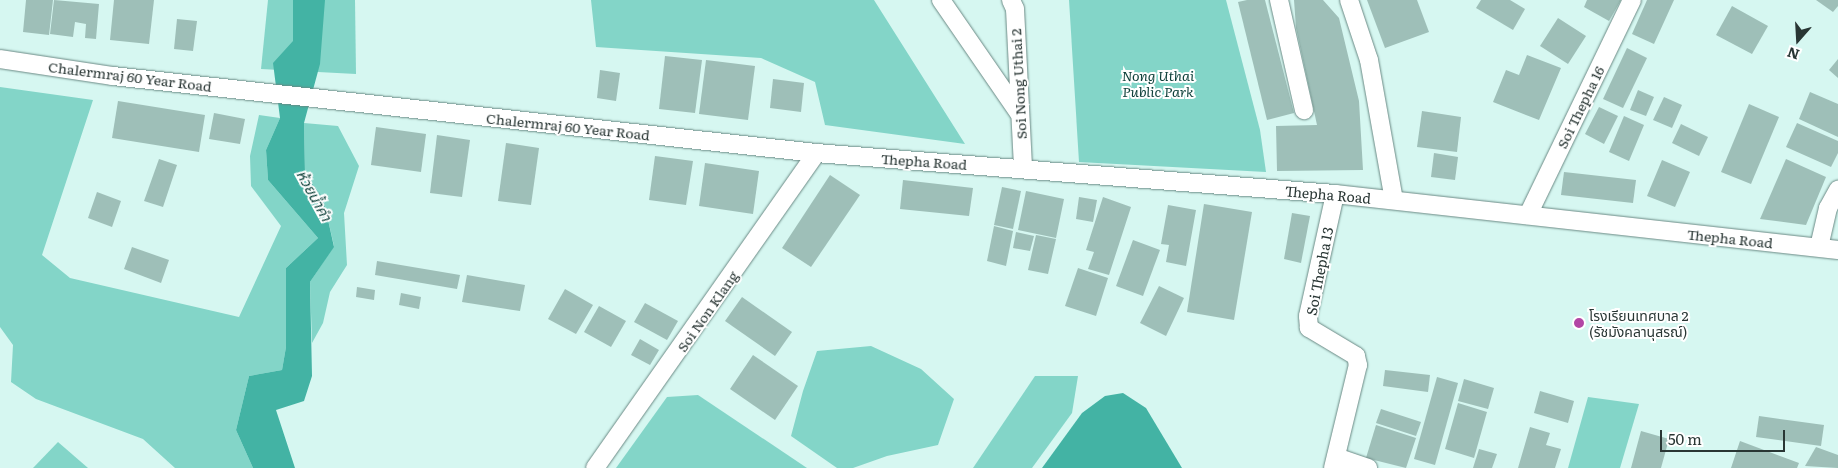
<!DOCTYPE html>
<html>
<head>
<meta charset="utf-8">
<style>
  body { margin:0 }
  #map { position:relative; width:1838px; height:468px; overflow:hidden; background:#d6f7f1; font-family:Literata,"Noto Sans Thai",serif }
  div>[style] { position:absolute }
  .green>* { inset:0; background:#83d5c8 }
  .water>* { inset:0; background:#43b3a4 }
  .building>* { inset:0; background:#9ebfb8 }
  .roads { filter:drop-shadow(0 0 1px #6a8984) drop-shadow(0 0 1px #6a8984) }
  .minor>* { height:18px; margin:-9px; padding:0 9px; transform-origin:9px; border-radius:9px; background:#fff }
  .dots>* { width:14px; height:14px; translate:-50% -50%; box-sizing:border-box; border:2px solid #fff; border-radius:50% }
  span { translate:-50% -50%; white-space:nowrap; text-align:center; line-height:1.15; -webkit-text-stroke:4px #fff; paint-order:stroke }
  .park-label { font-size:14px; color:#0b3e38; font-style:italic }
  .street-label { font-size:14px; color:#293634 }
  .poi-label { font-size:14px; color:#293634 }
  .left { translate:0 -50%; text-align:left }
  .water-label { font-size:15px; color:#0c3f38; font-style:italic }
  .north { position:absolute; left:1773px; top:15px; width:50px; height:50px; -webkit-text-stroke:4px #fff; paint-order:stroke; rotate:199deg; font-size:14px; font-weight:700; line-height:20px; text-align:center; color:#293634 }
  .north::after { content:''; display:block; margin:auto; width:18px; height:22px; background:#293634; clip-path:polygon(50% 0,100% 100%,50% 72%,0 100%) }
  .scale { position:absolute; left:1660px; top:430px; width:125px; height:22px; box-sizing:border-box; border:2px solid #293634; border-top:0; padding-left:6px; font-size:15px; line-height:18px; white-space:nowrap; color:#293634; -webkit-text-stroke:4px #fff; paint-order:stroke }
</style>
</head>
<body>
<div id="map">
  <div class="green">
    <i style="clip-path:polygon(268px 0,355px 0,356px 74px,261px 69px)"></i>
    <i style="clip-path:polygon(591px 0,874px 0,965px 144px,825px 125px,815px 82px,761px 58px,596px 47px)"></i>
    <i style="clip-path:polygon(1069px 0,1226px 0,1260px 130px,1266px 172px,1079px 162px)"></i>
    <i style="clip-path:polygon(0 87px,93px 100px,42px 255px,70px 278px,239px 317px,281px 226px,251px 186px,250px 156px,259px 115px,280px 118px,266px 150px,268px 180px,318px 238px,286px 268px,286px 347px,282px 370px,249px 376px,236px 430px,253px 468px,175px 468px,143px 439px,36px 399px,11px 382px,13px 345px,0 327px)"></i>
    <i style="clip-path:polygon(304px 123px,338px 126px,359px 166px,344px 213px,347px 265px,330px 292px,323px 323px,312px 343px,310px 282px,334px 246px,323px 197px,305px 174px)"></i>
    <i style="clip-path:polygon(871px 346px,921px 369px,954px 399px,938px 445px,887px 456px,853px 468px,837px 468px,791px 436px,803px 391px,817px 351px)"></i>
    <i style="clip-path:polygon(1035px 376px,1078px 376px,1072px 413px,1032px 468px,973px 468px)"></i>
    <i style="clip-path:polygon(698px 395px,807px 468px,616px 468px,667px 397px)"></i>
    <i style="clip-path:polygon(1588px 397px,1639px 404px,1620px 468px,1568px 468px)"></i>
    <i style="clip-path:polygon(58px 442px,88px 468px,33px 468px)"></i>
  </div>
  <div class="water">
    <i style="clip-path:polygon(293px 0,325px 0,320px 64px,304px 123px,305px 174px,323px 197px,334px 247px,310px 282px,312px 376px,304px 401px,276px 410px,295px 468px,253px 468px,236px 430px,249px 376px,282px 370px,286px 347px,286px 268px,318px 238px,268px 180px,266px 150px,280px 118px,273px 63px,293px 41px)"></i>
    <i style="clip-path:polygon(1123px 393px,1146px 408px,1182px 468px,1042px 468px,1082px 413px,1105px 396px)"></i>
  </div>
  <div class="building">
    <i style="clip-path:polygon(26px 0,53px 0,49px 35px,23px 32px)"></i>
    <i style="clip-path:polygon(54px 0,99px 4px,96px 39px,85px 38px,86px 24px,75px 22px,73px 37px,50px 34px)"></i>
    <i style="clip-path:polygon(114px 0,154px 0,149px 44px,110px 40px)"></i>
    <i style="clip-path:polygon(1247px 0,1265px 0,1294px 113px,1267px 120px,1238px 2px)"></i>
    <i style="clip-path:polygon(1294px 0,1323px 0,1339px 18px,1359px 101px,1363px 170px,1277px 171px,1276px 126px,1317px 125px,1296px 28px)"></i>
    <i style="clip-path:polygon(1367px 0,1417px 0,1429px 32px,1385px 48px)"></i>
    <i style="clip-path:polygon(1481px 0,1510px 0,1525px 9px,1513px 30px,1476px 8px)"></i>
    <i style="clip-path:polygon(1587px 0,1621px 0,1609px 21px,1584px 7px)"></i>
    <i style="clip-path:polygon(1647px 0,1674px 0,1654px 44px,1632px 34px)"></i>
    <i style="clip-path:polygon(1816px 0,1838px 0,1838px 6px,1833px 12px)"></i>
    <i style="clip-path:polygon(1732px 6px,1768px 26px,1752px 54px,1716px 35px)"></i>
    <i style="clip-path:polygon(1558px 18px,1586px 36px,1568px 64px,1540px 46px)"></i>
    <i style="clip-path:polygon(177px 19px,197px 21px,193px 51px,174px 49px)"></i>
    <i style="clip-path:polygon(1627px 48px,1647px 58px,1623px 108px,1603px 99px)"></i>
    <i style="clip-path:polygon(1527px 55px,1561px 68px,1539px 120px,1493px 102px,1506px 70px,1519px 75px)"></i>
    <i style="clip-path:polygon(665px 56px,702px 60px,695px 113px,659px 109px)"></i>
    <i style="clip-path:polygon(1838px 59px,1838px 78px,1829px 70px)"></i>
    <i style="clip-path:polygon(706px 60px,755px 66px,748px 120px,699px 114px)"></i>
    <i style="clip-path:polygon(600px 70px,620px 73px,616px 101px,597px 98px)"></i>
    <i style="clip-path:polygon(773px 79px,804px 83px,801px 112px,770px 108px)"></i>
    <i style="clip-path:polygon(1638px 90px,1654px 97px,1646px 116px,1630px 110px)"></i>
    <i style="clip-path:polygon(1810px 92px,1838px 104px,1838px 137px,1799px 119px)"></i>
    <i style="clip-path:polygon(1664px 97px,1682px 105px,1672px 128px,1653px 120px)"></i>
    <i style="clip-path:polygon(118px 101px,205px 115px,199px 152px,112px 138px)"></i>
    <i style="clip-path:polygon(1749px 104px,1779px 117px,1751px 184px,1721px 172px)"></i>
    <i style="clip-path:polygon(1599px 107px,1618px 116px,1604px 144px,1585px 134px)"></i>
    <i style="clip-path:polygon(1422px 111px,1461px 117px,1457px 152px,1417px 147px)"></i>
    <i style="clip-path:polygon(214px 113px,245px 119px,240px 144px,209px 139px)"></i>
    <i style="clip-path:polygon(1624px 116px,1644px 125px,1629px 161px,1609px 152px)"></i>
    <i style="clip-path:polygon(1797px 123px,1838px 141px,1838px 153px,1831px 167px,1786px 147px)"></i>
    <i style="clip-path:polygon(1681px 124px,1708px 137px,1699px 156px,1672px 143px)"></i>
    <i style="clip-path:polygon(376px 127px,426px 134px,421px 172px,371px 165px)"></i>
    <i style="clip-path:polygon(437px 135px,470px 140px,462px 197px,430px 193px)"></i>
    <i style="clip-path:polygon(506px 143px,539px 148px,531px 205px,498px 201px)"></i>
    <i style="clip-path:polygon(1434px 153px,1458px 157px,1455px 180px,1431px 177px)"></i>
    <i style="clip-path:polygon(655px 156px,693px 161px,686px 205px,649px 200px)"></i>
    <i style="clip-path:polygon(159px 159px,177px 165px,163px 207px,144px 201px)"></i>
    <i style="clip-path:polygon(1786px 159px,1826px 177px,1806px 225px,1760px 219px)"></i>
    <i style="clip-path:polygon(1662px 160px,1690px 172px,1675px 207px,1647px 196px)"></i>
    <i style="clip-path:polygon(705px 163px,759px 171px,753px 214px,699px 206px)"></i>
    <i style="clip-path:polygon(1564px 172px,1636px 180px,1633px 203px,1561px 195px)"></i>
    <i style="clip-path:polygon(830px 175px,860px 195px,811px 267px,782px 248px)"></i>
    <i style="clip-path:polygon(903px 180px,973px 188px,969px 216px,900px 209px)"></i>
    <i style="clip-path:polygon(1002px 187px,1021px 191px,1013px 229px,994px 225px)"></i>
    <i style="clip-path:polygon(1026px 191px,1064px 199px,1056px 238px,1018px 230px)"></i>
    <i style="clip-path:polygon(97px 192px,121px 201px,112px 227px,88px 218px)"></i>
    <i style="clip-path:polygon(1079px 197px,1097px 200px,1093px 222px,1076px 219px)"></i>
    <i style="clip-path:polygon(1103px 197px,1131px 207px,1109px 275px,1088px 269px,1094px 252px,1086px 250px)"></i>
    <i style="clip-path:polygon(1204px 204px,1252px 212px,1234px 320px,1187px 312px)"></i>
    <i style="clip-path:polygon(1168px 205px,1196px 210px,1186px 266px,1166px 262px,1169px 245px,1161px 244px)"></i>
    <i style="clip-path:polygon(1292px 213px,1310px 216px,1301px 263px,1284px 259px)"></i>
    <i style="clip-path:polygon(994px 226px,1013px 231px,1006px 266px,987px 261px)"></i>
    <i style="clip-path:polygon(1016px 232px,1034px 236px,1030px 251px,1013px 248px)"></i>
    <i style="clip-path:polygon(1036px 235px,1056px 239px,1048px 274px,1028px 270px)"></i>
    <i style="clip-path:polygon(1133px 240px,1160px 250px,1143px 296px,1116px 286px)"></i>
    <i style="clip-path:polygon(132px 247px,169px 260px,161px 283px,124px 269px)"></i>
    <i style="clip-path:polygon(377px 261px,460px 275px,457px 289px,375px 275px)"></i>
    <i style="clip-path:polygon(1078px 268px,1108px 278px,1096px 316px,1065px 306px)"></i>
    <i style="clip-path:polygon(467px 275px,525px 285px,520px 311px,462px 302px)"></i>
    <i style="clip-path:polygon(1159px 286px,1184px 298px,1166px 336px,1140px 323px)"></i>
    <i style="clip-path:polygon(357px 287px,375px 290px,374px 300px,356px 297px)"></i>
    <i style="clip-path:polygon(565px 289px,593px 305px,576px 334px,548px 319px)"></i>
    <i style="clip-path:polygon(401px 293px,421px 297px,419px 309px,399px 305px)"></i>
    <i style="clip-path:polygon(742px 297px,792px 332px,775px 356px,725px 321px)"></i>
    <i style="clip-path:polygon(645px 303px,678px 321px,667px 340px,634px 322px)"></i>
    <i style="clip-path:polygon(599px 306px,626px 321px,611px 347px,584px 332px)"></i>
    <i style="clip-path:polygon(640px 339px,659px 350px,650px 365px,631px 355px)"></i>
    <i style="clip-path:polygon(753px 355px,798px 386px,775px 420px,730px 389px)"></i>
    <i style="clip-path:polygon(1385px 370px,1430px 375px,1428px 392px,1383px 386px)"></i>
    <i style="clip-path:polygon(1437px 377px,1458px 383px,1435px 465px,1414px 459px)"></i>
    <i style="clip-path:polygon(1464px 379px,1494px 388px,1488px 409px,1458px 401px)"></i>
    <i style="clip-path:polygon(1540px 391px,1574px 401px,1568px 423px,1534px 413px)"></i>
    <i style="clip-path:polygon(1458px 403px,1487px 412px,1474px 458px,1445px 449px)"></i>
    <i style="clip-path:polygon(1381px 409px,1421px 422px,1416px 436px,1376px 423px)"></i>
    <i style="clip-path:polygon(1759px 416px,1824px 425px,1821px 446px,1756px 437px)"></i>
    <i style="clip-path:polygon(1376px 425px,1416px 438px,1406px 468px,1366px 458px)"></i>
    <i style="clip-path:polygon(1530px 427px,1550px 433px,1546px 445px,1561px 449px,1555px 468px,1518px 468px)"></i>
    <i style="clip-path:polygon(1641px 431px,1669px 439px,1661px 468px,1631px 468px)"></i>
    <i style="clip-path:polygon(1740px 441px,1799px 463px,1797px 468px,1731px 468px)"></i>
    <i style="clip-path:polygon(1816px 447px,1838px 455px,1838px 468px,1805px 466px)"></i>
    <i style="clip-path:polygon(1479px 449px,1497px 454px,1492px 468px,1473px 468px)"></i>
  </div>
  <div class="roads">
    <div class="minor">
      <i style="left:941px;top:0;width:137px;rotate:55.4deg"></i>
      <i style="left:1011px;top:0;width:10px;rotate:66deg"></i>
      <i style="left:1015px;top:9px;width:160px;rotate:87.1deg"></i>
      <i style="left:1279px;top:0;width:113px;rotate:77.2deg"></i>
      <i style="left:1349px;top:0;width:63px;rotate:71.6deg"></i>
      <i style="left:1369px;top:60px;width:142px;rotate:79.9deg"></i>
      <i style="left:0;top:59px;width:114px;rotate:8.6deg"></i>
      <i style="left:113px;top:76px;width:707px;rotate:6.25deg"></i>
      <i style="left:816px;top:153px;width:521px;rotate:4.52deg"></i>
      <i style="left:1335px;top:194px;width:506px;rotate:6.35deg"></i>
      <i style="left:1528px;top:215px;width:239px;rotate:-64.2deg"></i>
      <i style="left:1819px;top:247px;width:40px;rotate:-77deg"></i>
      <i style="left:1828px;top:208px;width:21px;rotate:-61deg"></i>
      <i style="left:1336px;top:457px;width:34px;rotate:19deg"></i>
      <i style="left:595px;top:468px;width:385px;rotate:-54.9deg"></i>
      <i style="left:1333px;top:468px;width:106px;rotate:-76.4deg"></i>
      <i style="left:1358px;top:365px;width:9px;rotate:-103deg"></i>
      <i style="left:1356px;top:356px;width:55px;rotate:-149.2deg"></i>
      <i style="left:1309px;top:328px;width:12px;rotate:-95deg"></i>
      <i style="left:1308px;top:316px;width:125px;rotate:-77.5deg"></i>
    </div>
  </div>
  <div class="dots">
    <i style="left:1579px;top:323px;background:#b246a5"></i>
  </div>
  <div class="park-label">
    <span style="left:1158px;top:83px">Nong Uthai<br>Public Park</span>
  </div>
  <div class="street-label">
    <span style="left:130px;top:76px;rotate:7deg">Chalermraj 60 Year Road</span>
    <span style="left:1018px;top:84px;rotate:-93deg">Soi Nong Uthai 2</span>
    <span style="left:1580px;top:107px;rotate:-64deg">Soi Thepha 16</span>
    <span style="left:568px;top:126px;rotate:6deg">Chalermraj 60 Year Road</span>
    <span style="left:924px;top:161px;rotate:4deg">Thepha Road</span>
    <span style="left:1328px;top:194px;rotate:5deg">Thepha Road</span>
    <span style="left:1730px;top:238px;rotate:6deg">Thepha Road</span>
    <span style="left:1319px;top:271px;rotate:-79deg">Soi Thepha 13</span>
    <span style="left:707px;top:311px;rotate:-55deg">Soi Non Klang</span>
  </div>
  <div class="poi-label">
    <span class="left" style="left:1589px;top:323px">โรงเรียนเทศบาล 2<br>(รัชมังคลานุสรณ์)</span>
  </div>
  <div class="water-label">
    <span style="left:315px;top:195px;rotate:61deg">ห้วยน้ำคำ</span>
  </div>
  <div class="north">N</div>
  <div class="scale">50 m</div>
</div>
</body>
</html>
